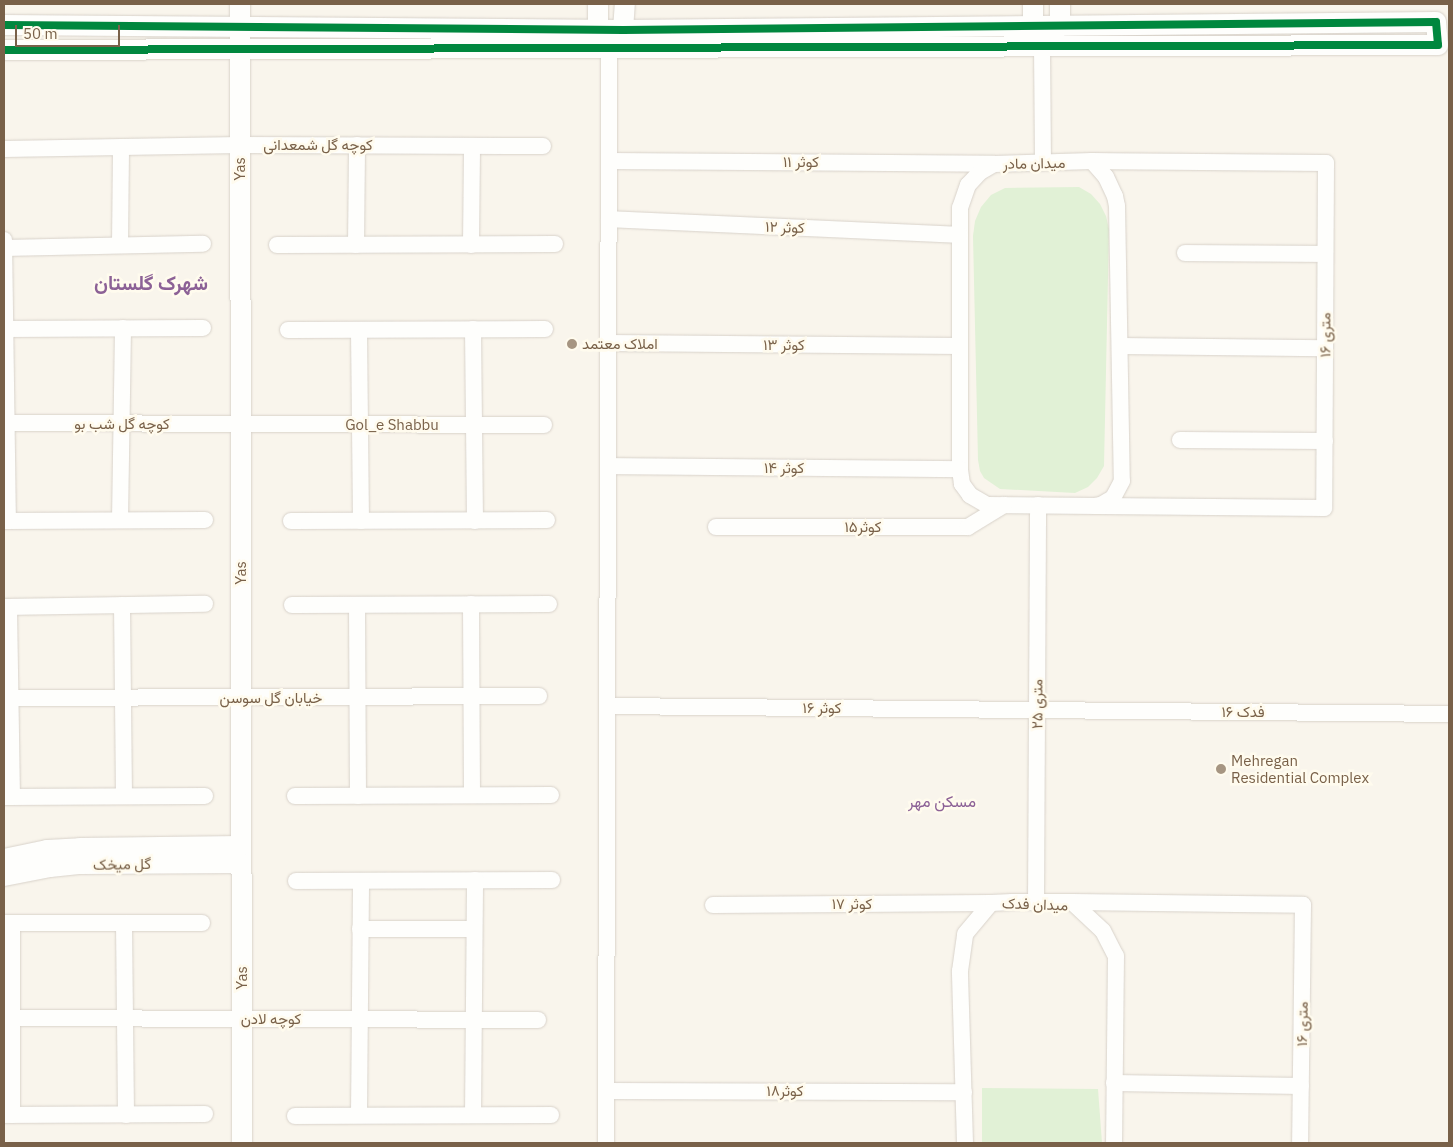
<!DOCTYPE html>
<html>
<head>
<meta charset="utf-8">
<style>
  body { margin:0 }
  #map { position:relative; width:1453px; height:1147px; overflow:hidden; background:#f9f5ec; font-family:"IBM Plex Sans",Vazirmatn,sans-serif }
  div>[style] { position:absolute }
  .green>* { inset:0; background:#e1f1d6 }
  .roads { filter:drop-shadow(0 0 1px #d8d2ca) drop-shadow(0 0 1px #d8d2ca) }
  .minor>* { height:16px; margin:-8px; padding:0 8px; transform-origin:8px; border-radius:8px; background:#fefefc }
  .tertiary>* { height:20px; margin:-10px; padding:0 10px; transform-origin:10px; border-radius:10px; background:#fefefc }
  .cycleway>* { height:8px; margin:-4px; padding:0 4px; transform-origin:4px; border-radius:4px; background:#00873e }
  .dots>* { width:14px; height:14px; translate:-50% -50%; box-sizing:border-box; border:2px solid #fffbee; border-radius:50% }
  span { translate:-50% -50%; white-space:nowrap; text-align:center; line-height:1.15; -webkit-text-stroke:5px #fffbee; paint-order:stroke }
  .street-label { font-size:15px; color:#796149 }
  .poi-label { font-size:15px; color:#796149 }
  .left { translate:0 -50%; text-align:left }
  .neighbourhood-label { font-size:16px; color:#8c6196 }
  .district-label { font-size:20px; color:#8c6196; font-weight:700 }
  .frame { position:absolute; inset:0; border:5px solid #796149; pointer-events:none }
  .scale { position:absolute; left:15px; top:25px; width:105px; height:22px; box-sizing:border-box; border:2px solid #796149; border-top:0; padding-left:6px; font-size:15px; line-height:18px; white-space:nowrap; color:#796149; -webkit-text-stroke:4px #fffbee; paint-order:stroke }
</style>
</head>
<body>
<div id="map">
  <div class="green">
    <i style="clip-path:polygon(1079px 187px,1091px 194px,1100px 204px,1106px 216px,1109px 229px,1104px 466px,1097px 478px,1088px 487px,1075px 493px,1000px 489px,984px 478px,980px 471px,978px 460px,973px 236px,975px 221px,981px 207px,991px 195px,1005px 188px)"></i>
    <i style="clip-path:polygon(982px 1088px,1098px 1089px,1102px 1143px,982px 1143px)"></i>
  </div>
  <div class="roads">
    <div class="minor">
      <i style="left:1042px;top:47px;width:115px;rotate:89.5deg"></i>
      <i style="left:4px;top:149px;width:236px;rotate:-1deg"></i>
      <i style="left:240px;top:145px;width:303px;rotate:0.2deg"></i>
      <i style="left:609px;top:161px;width:385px;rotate:0.4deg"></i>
      <i style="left:1092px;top:161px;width:234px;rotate:0.5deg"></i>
      <i style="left:1326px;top:163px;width:345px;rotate:90.3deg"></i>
      <i style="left:1324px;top:508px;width:337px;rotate:-179.5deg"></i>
      <i style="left:987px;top:505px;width:20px;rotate:-150deg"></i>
      <i style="left:970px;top:495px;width:14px;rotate:-126deg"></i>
      <i style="left:962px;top:484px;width:15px;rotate:-98deg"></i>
      <i style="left:960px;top:469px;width:261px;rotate:-90deg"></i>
      <i style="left:960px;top:208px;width:24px;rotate:-71deg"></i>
      <i style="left:968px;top:185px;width:18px;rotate:-47deg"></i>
      <i style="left:980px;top:172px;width:16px;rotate:-30deg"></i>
      <i style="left:994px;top:164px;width:98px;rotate:-1.8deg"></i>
      <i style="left:1092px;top:161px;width:21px;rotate:49deg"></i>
      <i style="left:1106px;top:177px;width:21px;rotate:65deg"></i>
      <i style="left:1115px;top:196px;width:10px;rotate:79deg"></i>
      <i style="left:1117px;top:206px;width:275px;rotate:89deg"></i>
      <i style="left:1122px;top:481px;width:19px;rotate:118deg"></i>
      <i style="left:1113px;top:498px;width:14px;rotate:150deg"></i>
      <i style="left:1101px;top:505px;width:6px;rotate:171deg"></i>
      <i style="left:609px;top:219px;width:351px;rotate:2.6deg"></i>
      <i style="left:4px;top:240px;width:281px;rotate:89.2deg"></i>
      <i style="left:120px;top:245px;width:98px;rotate:-89.4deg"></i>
      <i style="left:277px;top:245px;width:278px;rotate:-0.2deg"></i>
      <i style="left:356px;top:245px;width:100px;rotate:-89.4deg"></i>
      <i style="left:471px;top:245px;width:99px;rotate:-89.4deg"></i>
      <i style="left:4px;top:248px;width:199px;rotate:-1.2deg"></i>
      <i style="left:1185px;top:253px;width:140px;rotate:0.4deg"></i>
      <i style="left:4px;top:329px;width:199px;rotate:-0.3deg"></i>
      <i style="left:473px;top:329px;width:192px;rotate:89.4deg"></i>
      <i style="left:288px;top:330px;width:257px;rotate:-0.2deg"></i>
      <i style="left:359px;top:330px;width:191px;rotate:89.4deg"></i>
      <i style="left:609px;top:343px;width:351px;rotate:0.5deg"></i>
      <i style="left:1120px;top:346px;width:205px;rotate:0.6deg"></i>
      <i style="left:4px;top:423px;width:540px;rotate:0.21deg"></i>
      <i style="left:1180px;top:440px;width:145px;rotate:0.4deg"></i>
      <i style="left:608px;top:466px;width:352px;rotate:0.5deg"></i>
      <i style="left:120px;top:520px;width:192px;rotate:-89.1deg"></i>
      <i style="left:4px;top:521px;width:201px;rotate:-0.3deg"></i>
      <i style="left:291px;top:521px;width:256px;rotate:-0.2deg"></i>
      <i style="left:716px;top:527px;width:252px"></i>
      <i style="left:968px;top:527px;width:42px;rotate:-31.4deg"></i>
      <i style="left:471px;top:604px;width:191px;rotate:89.7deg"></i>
      <i style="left:122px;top:605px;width:191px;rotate:89.4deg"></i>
      <i style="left:292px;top:605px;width:257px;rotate:-0.2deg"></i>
      <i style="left:357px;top:605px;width:191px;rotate:89.7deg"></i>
      <i style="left:4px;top:607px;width:201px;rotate:-0.9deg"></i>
      <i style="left:9px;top:607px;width:190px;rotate:89.1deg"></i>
      <i style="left:4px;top:698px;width:535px;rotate:-0.21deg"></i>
      <i style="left:607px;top:706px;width:842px;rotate:0.54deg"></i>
      <i style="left:295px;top:796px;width:256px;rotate:-0.2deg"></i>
      <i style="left:4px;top:797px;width:201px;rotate:-0.3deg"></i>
      <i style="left:296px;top:881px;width:256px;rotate:-0.2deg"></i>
      <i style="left:1072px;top:902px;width:231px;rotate:0.7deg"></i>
      <i style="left:1303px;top:905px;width:238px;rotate:90.7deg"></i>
      <i style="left:1036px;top:903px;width:398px;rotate:-89.7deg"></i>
      <i style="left:713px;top:905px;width:278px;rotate:-0.4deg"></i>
      <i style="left:4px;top:923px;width:198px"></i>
      <i style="left:12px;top:923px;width:192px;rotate:90deg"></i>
      <i style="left:124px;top:923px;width:192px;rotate:89.4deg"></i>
      <i style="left:360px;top:929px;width:114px"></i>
      <i style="left:4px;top:1018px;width:534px;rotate:0.21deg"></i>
      <i style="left:1114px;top:1083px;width:187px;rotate:0.9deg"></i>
      <i style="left:606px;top:1091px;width:358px;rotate:0.2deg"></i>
      <i style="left:4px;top:1115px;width:201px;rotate:-0.3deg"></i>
      <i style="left:359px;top:1115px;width:234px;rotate:-89.5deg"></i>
      <i style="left:473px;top:1115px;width:235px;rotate:-89.5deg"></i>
      <i style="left:295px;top:1116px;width:256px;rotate:-0.2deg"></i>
      <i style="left:606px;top:1143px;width:1095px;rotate:-89.84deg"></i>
      <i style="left:965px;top:1143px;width:172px;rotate:-91.7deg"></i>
      <i style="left:960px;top:971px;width:37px;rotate:-82deg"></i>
      <i style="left:965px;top:934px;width:40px;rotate:-50deg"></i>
      <i style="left:991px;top:903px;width:21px;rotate:-3deg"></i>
      <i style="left:1012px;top:902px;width:60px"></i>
      <i style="left:1072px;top:902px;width:42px;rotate:43.1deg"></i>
      <i style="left:1103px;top:931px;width:28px;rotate:63deg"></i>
      <i style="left:1116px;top:956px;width:187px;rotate:90.6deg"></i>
    </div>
    <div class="tertiary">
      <i style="left:240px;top:4px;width:1139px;rotate:89.9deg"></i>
      <i style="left:598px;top:4px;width:24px;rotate:90deg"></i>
      <i style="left:598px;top:28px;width:13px;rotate:58deg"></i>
      <i style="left:1033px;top:4px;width:21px;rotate:90deg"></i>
      <i style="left:1033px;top:25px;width:24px;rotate:68deg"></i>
      <i style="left:1042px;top:47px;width:28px;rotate:-51deg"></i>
      <i style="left:1060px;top:25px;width:21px;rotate:-90deg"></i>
      <i style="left:4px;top:25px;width:619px;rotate:0.46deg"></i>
      <i style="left:623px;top:30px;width:813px;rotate:-0.56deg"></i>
      <i style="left:1436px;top:22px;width:23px;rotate:85deg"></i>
      <i style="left:1438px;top:45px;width:1434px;rotate:179.8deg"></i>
      <i style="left:615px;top:40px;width:13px;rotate:-51deg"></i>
      <i style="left:623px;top:30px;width:26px;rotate:-86deg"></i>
      <i style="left:4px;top:859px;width:44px;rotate:-11.8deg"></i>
      <i style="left:47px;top:850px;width:33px;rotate:-3deg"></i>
      <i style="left:80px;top:848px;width:161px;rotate:-0.7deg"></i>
      <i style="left:4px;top:876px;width:47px;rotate:-11.1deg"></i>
      <i style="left:50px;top:867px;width:31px;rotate:-6deg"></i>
      <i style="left:81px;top:864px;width:160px;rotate:-0.4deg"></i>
    </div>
  </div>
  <div class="cycleway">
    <i style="left:4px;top:25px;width:619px;rotate:0.46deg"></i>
    <i style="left:623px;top:30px;width:813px;rotate:-0.56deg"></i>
    <i style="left:1436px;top:22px;width:23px;rotate:85deg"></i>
    <i style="left:1438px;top:45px;width:1434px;rotate:179.8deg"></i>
  </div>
  <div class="dots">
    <i style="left:572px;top:344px;background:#a69582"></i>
    <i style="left:1221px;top:769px;background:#a69582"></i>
  </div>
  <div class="street-label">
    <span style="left:318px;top:145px">کوچه گل شمعدانی</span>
    <span style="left:801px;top:162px">کوثر ۱۱</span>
    <span style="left:1034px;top:163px;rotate:-1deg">میدان مادر</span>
    <span style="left:240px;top:169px;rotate:-90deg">Yas</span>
    <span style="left:785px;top:227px;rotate:2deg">کوثر ۱۲</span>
    <span style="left:1325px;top:335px;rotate:-90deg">۱۶ متری</span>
    <span style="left:784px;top:345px">کوثر ۱۳</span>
    <span style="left:122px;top:424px">کوچه گل شب بو</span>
    <span style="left:392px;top:425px">Gol_e Shabbu</span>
    <span style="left:784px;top:468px">کوثر ۱۴</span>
    <span style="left:863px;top:527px">کوثر۱۵</span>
    <span style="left:241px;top:573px;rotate:-90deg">Yas</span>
    <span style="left:271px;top:698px">خیابان گل سوسن</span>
    <span style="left:1037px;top:704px;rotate:-90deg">۲۵ متری</span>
    <span style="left:822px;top:708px">کوثر ۱۶</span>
    <span style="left:1243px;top:712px">فدک ۱۶</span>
    <span style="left:122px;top:864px;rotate:-1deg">گل میخک</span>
    <span style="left:852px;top:904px">کوثر ۱۷</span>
    <span style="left:1035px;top:904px;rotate:2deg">میدان فدک</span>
    <span style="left:242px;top:978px;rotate:-90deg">Yas</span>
    <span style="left:271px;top:1019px">کوچه لادن</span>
    <span style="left:1302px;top:1024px;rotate:-89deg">۱۶ متری</span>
    <span style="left:785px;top:1091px">کوثر۱۸</span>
  </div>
  <div class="poi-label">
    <span class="left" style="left:582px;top:344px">املاک معتمد</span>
    <span class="left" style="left:1231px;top:769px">Mehregan<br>Residential Complex</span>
  </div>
  <div class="neighbourhood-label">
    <span style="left:942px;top:801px">مسکن مهر</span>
  </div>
  <div class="district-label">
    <span style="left:151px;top:282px">شهرک گلستان</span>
  </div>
  <div class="frame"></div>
  <div class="scale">50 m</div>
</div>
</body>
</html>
